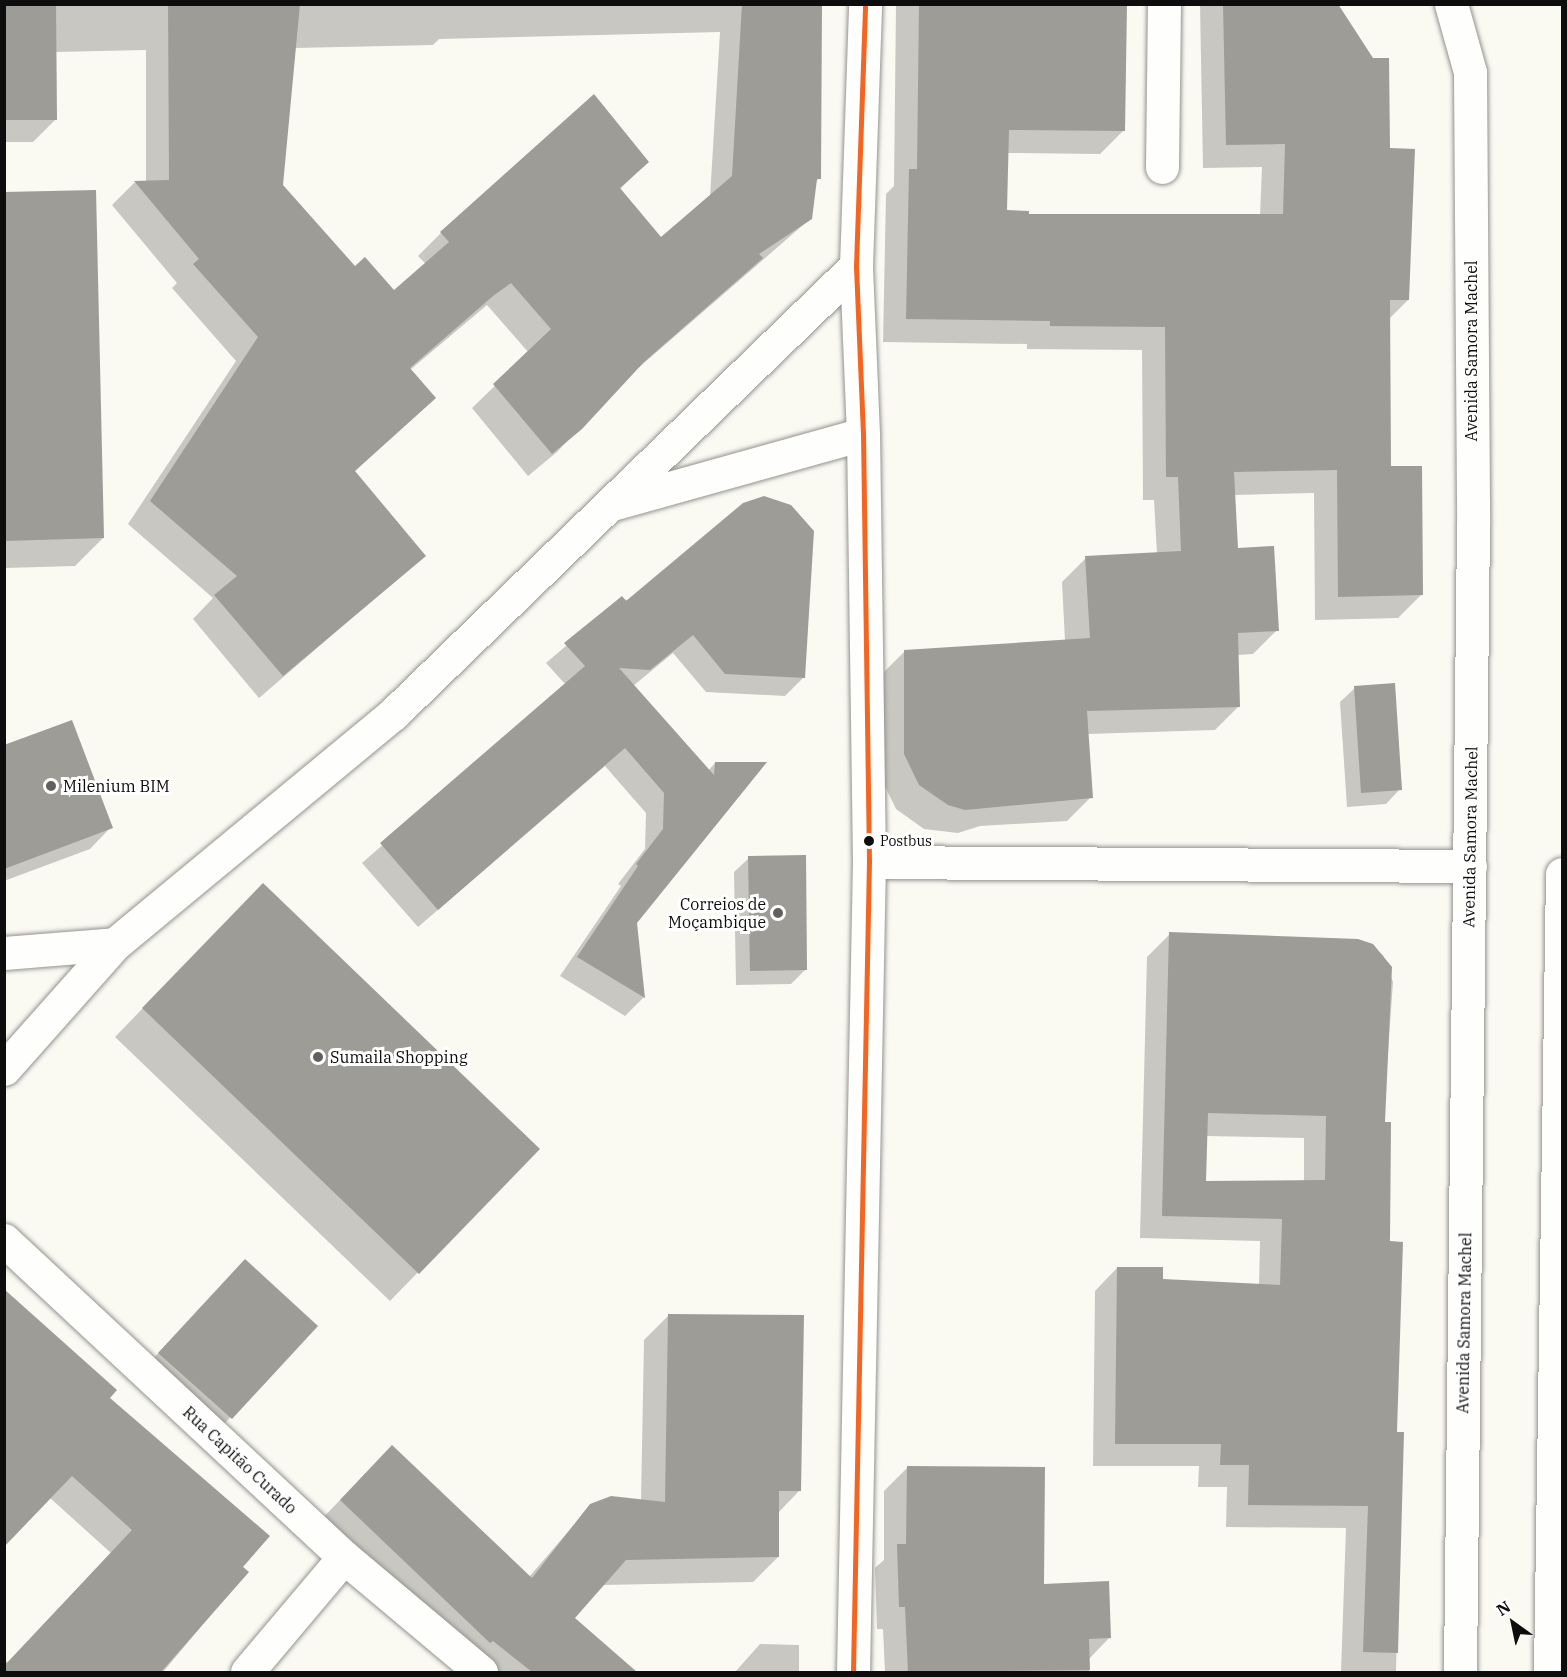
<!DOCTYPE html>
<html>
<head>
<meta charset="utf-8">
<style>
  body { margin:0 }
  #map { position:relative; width:1567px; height:1677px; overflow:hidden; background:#faf9f2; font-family:"IBM Plex Serif",serif }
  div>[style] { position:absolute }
  .shadow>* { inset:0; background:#0003 }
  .building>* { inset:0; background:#9d9c97 }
  .roads { filter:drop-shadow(0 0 2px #949390) drop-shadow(0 0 2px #949390) }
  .minor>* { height:33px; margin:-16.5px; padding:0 16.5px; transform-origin:16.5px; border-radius:16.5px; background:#fefefd }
  .bus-1>* { height:4.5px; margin:-2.25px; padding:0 2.25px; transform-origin:2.25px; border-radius:2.25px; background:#f26522 }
  .dots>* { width:16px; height:16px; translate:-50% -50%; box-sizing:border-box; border:3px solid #fff; border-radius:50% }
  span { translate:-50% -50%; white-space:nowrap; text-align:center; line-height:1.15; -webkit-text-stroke:6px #fff; paint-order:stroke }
  .bus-label { font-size:14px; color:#0d0d0d }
  .left { translate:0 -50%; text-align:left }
  .street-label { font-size:16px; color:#0d0d0d }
  .poi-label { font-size:16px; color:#0d0d0d }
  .right { translate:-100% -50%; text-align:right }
  .frame { position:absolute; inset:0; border:6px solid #0d0d0d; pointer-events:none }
  .north { position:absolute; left:1483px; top:1593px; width:60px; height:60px; -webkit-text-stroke:4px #fff; paint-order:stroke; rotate:327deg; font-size:16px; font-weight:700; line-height:24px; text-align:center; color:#0d0d0d }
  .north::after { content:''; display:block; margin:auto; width:21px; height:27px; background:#0d0d0d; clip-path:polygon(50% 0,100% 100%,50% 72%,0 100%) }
</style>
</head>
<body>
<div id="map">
  <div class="shadow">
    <i style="clip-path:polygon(evenodd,4px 4px,820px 4px,819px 178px,815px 183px,810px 219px,629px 376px,557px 452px,528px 476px,472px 408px,529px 353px,487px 305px,410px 370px,354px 472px,424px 556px,259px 698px,193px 619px,213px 598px,128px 524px,236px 361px,172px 288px,177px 283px,112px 205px,134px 183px,146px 182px,146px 50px,55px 52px,56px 119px,33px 142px,4px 142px,4px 4px,720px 32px,710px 197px,661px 239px,619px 190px,647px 162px,441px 233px,418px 256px,426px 264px,394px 292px,355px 268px,282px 186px,294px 48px,433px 45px,439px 39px,720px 32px)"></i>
    <i style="clip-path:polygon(896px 4px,1125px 4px,1124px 130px,1100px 154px,1007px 153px,1005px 212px,1028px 215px,1260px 216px,1262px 167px,1203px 168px,1200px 4px,1336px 4px,1389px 150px,1408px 300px,1389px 319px,1390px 467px,1422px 594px,1398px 618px,1315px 620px,1314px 493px,1234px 495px,1237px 549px,1277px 630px,1253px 654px,1237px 655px,1239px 706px,1215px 730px,1087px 734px,1091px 797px,1067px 821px,980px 826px,958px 833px,924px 829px,896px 809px,881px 778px,881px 675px,905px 651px,1065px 641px,1062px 582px,1086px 558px,1157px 554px,1154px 500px,1143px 500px,1142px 350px,1027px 349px,1027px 344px,883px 342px,886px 194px,894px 186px)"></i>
    <i style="clip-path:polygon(4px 194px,103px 538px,75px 566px,4px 568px)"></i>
    <i style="clip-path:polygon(622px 598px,804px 677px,785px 696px,706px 692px,673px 653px,633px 686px,708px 771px,715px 763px,764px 764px,636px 922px,644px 997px,625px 1016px,560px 976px,621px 886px,618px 884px,645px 849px,646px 813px,605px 766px,418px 927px,362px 863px,566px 685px,546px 663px)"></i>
    <i style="clip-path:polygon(1355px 688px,1400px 789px,1386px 804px,1347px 807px,1340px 702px)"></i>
    <i style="clip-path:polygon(4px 747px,111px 827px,90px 849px,4px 881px)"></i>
    <i style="clip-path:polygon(749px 858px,806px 969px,791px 984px,736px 985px,734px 872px)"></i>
    <i style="clip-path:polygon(235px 913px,538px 1149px,390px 1301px,115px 1037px)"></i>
    <i style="clip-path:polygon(evenodd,1170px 934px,1358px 941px,1383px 955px,1393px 982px,1383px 1124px,1395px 1433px,1402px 1433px,1396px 1672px,1341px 1672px,1346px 1528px,1226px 1527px,1227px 1487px,1198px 1487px,1199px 1466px,1093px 1466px,1095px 1291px,1117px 1268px,1161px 1281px,1259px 1286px,1260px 1241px,1140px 1238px,1147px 957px,1170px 934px,1206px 1136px,1304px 1138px,1304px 1182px,1204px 1183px,1206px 1136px)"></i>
    <i style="clip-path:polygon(245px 1261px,316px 1326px,209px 1440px,138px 1375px)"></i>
    <i style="clip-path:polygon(669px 1315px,799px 1491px,778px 1513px,778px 1557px,753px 1582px,602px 1585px,573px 1618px,635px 1672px,476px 1672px,316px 1525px,367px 1472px,529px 1577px,591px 1505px,641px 1501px,644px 1340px)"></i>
    <i style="clip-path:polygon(107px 1398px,247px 1572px,163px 1672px,4px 1672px,4px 1659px,8px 1663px,111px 1553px,49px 1497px)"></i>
    <i style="clip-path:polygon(907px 1468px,1043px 1586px,1110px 1637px,1089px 1659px,1089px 1672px,885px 1672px,883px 1629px,877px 1629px,875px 1568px,884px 1560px,884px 1491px)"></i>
    <i style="clip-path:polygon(760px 1644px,799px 1645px,799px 1672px,735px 1672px)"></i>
  </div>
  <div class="building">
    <i style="clip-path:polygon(4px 4px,56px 4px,57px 120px,4px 120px)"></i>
    <i style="clip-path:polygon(168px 4px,300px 4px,283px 185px,355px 266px,365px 257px,394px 290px,449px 242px,440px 232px,594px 94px,649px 162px,620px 188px,661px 237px,732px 176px,742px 4px,822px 4px,821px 179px,817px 179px,812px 219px,759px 254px,763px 258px,644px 362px,582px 429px,552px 454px,493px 384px,551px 329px,511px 283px,493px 296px,410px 368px,436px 398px,355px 471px,426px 556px,283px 676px,214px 595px,237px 576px,150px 501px,258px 337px,193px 264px,199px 259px,134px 181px,169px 180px)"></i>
    <i style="clip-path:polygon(919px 4px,1127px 4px,1125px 131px,1009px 130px,1007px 210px,1029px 211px,1029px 214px,1283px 214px,1285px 144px,1226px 145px,1223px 4px,1338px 4px,1373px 58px,1389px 58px,1390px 148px,1415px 149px,1409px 300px,1390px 300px,1391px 466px,1422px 466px,1423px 595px,1338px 597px,1337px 470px,1234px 472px,1238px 548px,1274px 546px,1279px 631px,1238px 633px,1240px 707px,1087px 711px,1093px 798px,965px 810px,948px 805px,919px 785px,904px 754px,904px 650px,1090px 638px,1085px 556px,1181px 551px,1178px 477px,1166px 477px,1165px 327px,1050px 326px,1050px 321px,906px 319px,909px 169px,917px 169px)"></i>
    <i style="clip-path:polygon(96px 190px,104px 538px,4px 541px,4px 192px)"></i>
    <i style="clip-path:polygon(764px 496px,791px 505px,814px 531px,805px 678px,725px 674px,693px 635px,650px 670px,619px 668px,714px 775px,715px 762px,767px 762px,637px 923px,645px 998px,577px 957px,638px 866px,636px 864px,663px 829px,664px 793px,625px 748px,438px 910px,380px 843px,585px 666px,564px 643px,622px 596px,626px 601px,743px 503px)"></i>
    <i style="clip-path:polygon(1395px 683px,1402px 790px,1361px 793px,1354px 686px)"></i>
    <i style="clip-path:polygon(72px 720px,113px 828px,4px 869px,4px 745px)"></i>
    <i style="clip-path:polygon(806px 855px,807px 970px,750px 971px,748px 856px)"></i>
    <i style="clip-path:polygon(263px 883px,540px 1149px,419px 1274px,142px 1008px)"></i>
    <i style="clip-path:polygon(evenodd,1169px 932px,1358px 939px,1373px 944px,1392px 967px,1385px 1122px,1391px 1122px,1390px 1241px,1403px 1242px,1397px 1432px,1404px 1432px,1398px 1653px,1363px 1652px,1368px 1506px,1248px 1505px,1249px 1465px,1220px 1465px,1221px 1444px,1115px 1444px,1117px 1267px,1163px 1267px,1163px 1279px,1280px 1285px,1282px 1219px,1162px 1216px,1169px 932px,1208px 1113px,1326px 1116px,1325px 1180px,1206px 1181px,1208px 1113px)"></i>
    <i style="clip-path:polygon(245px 1259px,318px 1326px,232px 1419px,158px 1353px)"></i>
    <i style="clip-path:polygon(4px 1289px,117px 1390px,110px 1398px,270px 1536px,243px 1567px,249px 1572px,161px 1672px,4px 1672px,4px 1666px,132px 1530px,72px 1476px,4px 1547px)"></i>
    <i style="clip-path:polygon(668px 1314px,804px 1315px,801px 1491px,779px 1491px,779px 1557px,626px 1560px,575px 1618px,637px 1672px,532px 1672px,493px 1641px,490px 1643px,340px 1500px,392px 1445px,532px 1578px,590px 1504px,611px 1496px,665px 1502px)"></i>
    <i style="clip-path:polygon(907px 1466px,1045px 1467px,1044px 1584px,1109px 1581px,1111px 1638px,1089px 1639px,1090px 1670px,908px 1672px,905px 1607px,899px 1607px,897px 1544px,906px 1544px)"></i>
  </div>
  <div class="roads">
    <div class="minor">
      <i style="left:1451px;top:4px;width:71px;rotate:74.4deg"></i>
      <i style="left:1470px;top:72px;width:453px;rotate:89.6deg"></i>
      <i style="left:1473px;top:525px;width:1147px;rotate:90.65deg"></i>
      <i style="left:1162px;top:167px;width:163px;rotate:-89.3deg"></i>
      <i style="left:616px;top:503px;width:256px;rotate:-15.6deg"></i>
      <i style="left:869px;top:862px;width:601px;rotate:0.38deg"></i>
      <i style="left:4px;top:953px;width:111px;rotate:-4.6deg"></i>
      <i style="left:4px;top:1069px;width:167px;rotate:-48.4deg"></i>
      <i style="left:115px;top:944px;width:361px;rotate:-39.6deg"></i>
      <i style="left:393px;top:714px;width:644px;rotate:-44.06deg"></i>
      <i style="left:4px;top:1240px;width:465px;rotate:43deg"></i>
      <i style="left:344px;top:1557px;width:179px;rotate:40deg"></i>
      <i style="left:247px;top:1672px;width:150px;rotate:-49.9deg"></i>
      <i style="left:853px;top:1672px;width:810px;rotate:-88.87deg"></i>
      <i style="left:869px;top:862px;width:428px;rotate:-90.8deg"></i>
      <i style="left:863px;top:434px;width:168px;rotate:-92.4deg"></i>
      <i style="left:856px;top:266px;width:262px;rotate:-88deg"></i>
      <i style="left:1550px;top:1672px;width:798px;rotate:-89.14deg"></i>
    </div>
  </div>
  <div class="bus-1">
    <i style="left:853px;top:1672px;width:810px;rotate:-88.87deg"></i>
    <i style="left:869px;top:862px;width:428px;rotate:-90.8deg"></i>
    <i style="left:863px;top:434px;width:168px;rotate:-92.4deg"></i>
    <i style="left:856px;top:266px;width:262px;rotate:-88deg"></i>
  </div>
  <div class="dots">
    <i style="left:51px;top:786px;background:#60605d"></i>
    <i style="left:869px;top:841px;background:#0d0d0d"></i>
    <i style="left:778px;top:913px;background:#60605d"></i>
    <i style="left:318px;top:1057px;background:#60605d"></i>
  </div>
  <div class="bus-label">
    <span class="left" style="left:880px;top:841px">Postbus</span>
  </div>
  <div class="street-label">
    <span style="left:1471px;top:351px;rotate:-90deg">Avenida Samora Machel</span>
    <span style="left:1470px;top:837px;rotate:-89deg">Avenida Samora Machel</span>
    <span style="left:1464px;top:1323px;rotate:-89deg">Avenida Samora Machel</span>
    <span style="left:240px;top:1460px;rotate:43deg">Rua Capitão Curado</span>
  </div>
  <div class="poi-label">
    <span class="left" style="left:63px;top:786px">Milenium BIM</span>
    <span class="right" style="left:766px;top:913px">Correios de<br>Moçambique</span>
    <span class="left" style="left:330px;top:1057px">Sumaila Shopping</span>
  </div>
  <div class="frame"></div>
  <div class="north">N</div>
</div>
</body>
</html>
